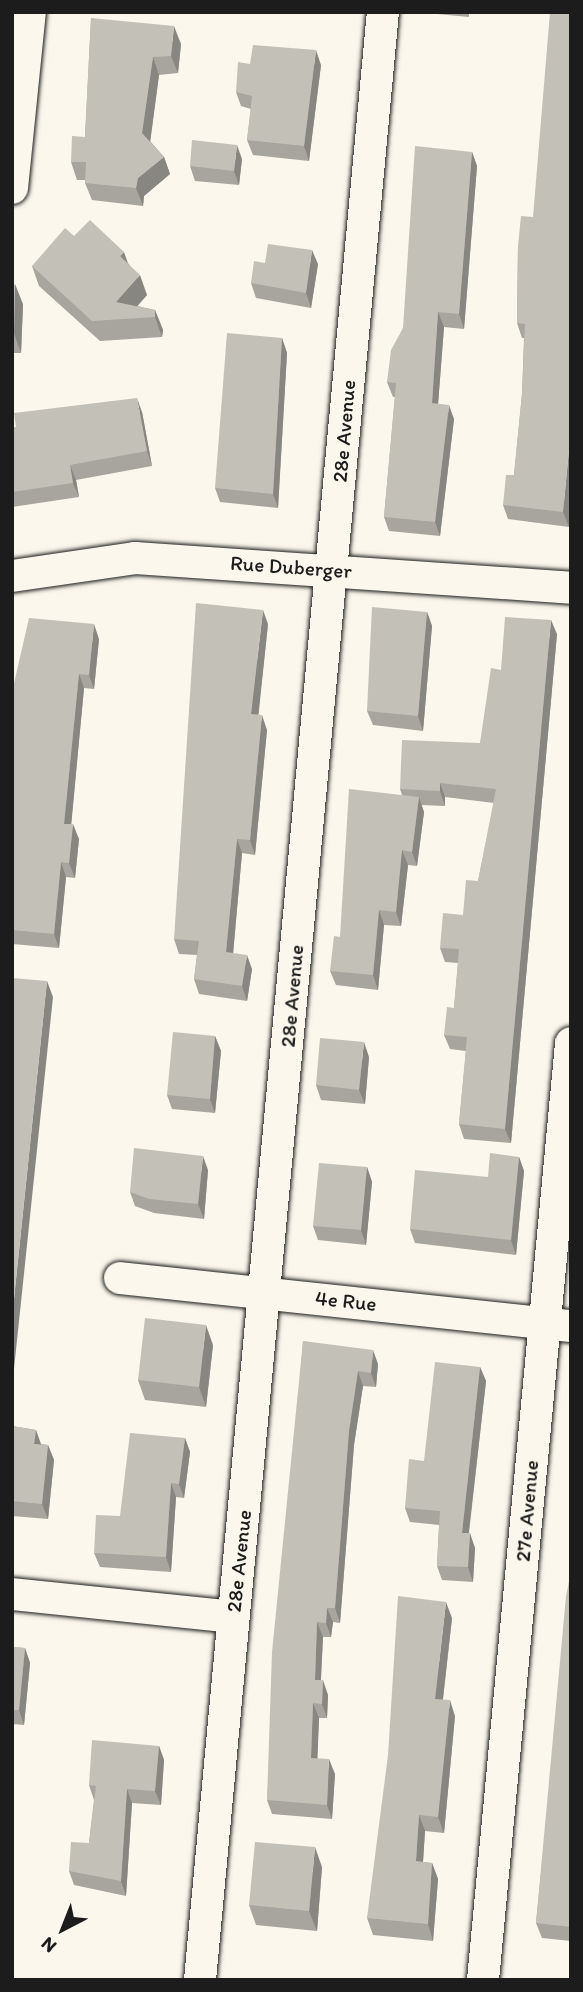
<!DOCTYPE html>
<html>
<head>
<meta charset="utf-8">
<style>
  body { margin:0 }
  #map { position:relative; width:583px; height:1992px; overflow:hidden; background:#fbf7ec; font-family:Itim,sans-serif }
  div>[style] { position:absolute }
  .roads { filter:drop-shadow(0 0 2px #1c1c1c) drop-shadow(0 0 2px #1c1c1c) }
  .minor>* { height:32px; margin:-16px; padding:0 16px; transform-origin:16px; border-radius:16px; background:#fbf7ec }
  .wall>* { inset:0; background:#a8a59e }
  .shaded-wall>* { inset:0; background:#888681 }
  .building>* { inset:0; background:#c3c0b8 }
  span { translate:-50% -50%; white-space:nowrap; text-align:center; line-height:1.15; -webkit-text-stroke:7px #fbf7ec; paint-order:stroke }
  .street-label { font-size:21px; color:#1c1c1c }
  .frame { position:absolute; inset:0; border:14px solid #1c1c1c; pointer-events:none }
  .north { position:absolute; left:28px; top:1894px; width:70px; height:70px; -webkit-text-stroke:5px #fbf7ec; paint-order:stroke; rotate:222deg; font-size:19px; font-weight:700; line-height:28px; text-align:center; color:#1c1c1c }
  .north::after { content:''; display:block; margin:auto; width:24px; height:32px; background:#1c1c1c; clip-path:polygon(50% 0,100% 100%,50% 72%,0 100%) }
</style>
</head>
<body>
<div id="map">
  <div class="roads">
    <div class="minor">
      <i style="left:12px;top:188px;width:177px;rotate:-84.2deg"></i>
      <i style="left:12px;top:576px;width:124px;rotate:-8.3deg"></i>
      <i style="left:135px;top:558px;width:437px;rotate:3.9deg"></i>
      <i style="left:120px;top:1278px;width:454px;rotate:6.1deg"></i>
      <i style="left:12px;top:1594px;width:222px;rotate:5.9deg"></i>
      <i style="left:200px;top:1980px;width:1976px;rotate:-84.69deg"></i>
      <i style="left:483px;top:1980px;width:941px;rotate:-84.63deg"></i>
    </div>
  </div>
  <div class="wall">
    <i style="clip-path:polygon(436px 12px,469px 12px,469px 17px,437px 14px)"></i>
    <i style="clip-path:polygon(91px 18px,181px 44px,178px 73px,159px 75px,150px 141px,164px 157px,170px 174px,144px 196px,143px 206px,92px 200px,85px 183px,85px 180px,77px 180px,71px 162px,85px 137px)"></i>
    <i style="clip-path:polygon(250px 64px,321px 65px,309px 161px,253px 155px,247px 140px,251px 109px,241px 106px,236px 92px)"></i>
    <i style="clip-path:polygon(472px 152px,477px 166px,464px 329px,444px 327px,438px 404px,454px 419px,440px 536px,389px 531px,384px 517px,395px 397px,393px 397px,387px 382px,403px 328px)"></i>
    <i style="clip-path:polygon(242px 159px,239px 185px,195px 181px,190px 166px)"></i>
    <i style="clip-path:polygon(74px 236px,129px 264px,147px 295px,137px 306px,155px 310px,163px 330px,162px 337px,100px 341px,39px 286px,32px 266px)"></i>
    <i style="clip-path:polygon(518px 246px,569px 527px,508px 519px,503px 505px,514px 475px,522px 394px,524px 338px,522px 338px,517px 323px)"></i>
    <i style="clip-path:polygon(318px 264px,311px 308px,256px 298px,251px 283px)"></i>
    <i style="clip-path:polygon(12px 287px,23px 304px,21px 353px,12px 353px)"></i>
    <i style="clip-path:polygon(282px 338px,287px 353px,278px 508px,220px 502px,215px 488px)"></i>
    <i style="clip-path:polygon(142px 412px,152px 466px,76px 480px,79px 497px,12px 507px,12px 428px)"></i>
    <i style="clip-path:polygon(427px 612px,432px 626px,423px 731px,373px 725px,367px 711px)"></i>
    <i style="clip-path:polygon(268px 624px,258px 715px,267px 730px,255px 855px,242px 853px,233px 953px,252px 969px,247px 1001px,199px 994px,194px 979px,197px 955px,179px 954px,174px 939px)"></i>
    <i style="clip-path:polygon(557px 634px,511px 1143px,464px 1139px,459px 1124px,466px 1051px,450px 1049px,444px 1035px,454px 1008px,458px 963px,445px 962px,440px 948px,463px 915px,478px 881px,494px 803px,445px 797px,445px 806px,421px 805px,424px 812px,417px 866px,408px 865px,401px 926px,384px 925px,378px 990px,336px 985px,330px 971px,340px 937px,402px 795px,400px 789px,480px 743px,501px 670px)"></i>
    <i style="clip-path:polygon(99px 639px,94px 689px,84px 688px,71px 824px,79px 839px,75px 878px,66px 877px,59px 948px,12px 944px,12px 692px)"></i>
    <i style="clip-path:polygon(215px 1036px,221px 1051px,215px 1113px,172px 1109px,167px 1095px)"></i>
    <i style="clip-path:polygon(369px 1057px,365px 1104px,321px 1100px,316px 1085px)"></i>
    <i style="clip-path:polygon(519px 1157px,524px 1171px,516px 1255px,415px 1243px,410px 1229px)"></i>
    <i style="clip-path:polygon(367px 1167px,372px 1182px,366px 1245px,318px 1240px,313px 1226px)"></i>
    <i style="clip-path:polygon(208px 1170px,204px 1219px,154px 1213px,135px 1206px,130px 1192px)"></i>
    <i style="clip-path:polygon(303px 1341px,378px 1364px,376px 1387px,363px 1386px,354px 1445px,340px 1623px,333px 1622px,331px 1637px,323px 1637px,321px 1680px,328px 1695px,327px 1718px,319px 1718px,317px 1758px,335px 1774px,332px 1819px,272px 1814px,267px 1800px)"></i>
    <i style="clip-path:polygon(213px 1345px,206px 1407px,145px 1400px,138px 1380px)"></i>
    <i style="clip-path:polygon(480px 1367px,486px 1381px,469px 1533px,475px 1548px,473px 1582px,442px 1580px,437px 1566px,439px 1525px,410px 1522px,405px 1508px,424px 1461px)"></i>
    <i style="clip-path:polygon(12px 1426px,36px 1430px,41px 1444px,48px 1445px,54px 1460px,48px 1519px,12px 1516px)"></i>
    <i style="clip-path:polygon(185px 1438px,190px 1452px,184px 1498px,176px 1497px,171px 1572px,100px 1567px,94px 1553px,120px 1516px)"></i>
    <i style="clip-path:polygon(571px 1572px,571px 1941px,542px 1938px,536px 1923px)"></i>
    <i style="clip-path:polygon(452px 1618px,443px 1700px,455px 1716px,444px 1833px,425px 1831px,423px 1862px,432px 1863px,438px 1879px,433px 1941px,373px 1935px,367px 1918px)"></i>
    <i style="clip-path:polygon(12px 1647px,25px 1648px,30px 1663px,24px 1725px,12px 1724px)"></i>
    <i style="clip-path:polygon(159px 1746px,164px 1760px,161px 1805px,132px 1803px,126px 1896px,74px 1885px,69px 1871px,89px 1843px,94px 1800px,89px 1785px)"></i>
    <i style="clip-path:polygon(322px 1867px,317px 1931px,256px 1925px,249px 1905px)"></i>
  </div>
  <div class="shaded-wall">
    <i style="clip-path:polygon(174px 26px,181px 44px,178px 73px,171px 56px)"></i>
    <i style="clip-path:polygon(316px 50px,321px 65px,309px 161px,304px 146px)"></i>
    <i style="clip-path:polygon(153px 57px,159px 75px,149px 151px,142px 133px)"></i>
    <i style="clip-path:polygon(237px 145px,242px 159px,239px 185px,234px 171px)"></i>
    <i style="clip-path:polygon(472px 152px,477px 166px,464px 329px,459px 314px)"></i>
    <i style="clip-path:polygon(164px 157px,170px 174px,144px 196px,143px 206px,136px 188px,138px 178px)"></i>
    <i style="clip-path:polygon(312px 250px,318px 264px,311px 308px,306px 293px)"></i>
    <i style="clip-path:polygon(124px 252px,131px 272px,120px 256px)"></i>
    <i style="clip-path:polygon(140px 275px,147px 295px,126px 319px,116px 302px)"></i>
    <i style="clip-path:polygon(15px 284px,23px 304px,21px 353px,14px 333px)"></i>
    <i style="clip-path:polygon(155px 310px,163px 330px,162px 337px,155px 317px)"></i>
    <i style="clip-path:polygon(438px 312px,444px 327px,437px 418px,432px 403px)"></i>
    <i style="clip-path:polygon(282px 338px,287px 353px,278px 508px,273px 494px)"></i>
    <i style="clip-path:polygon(137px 398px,142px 412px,152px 466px,147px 451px)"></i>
    <i style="clip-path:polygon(449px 405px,454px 419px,440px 536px,435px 522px)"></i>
    <i style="clip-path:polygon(571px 429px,571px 502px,569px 527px,563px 512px)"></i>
    <i style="clip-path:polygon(70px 465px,76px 480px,79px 497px,73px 483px)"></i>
    <i style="clip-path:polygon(263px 610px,268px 624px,257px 729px,251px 714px)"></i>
    <i style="clip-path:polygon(427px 612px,432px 626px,423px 731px,418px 716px)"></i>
    <i style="clip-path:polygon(551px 620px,557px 634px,511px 1143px,505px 1129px)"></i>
    <i style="clip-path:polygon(94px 624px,99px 639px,94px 689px,89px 675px)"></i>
    <i style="clip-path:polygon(79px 674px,84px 688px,70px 838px,64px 824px)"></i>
    <i style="clip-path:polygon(262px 715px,267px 730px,255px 855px,250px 840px)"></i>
    <i style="clip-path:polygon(440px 783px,445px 797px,445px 806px,440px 791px)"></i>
    <i style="clip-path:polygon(419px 797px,424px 812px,417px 866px,412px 852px)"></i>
    <i style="clip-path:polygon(73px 824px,79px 839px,75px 878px,69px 863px)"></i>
    <i style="clip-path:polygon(237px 839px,242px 853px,232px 966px,226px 952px)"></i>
    <i style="clip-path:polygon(402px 850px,408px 865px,401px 926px,396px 912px)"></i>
    <i style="clip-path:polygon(61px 862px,66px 877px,59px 948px,54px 934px)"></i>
    <i style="clip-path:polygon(379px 910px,384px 925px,378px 990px,373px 975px)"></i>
    <i style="clip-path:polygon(247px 955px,252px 969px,247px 1001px,242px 986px)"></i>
    <i style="clip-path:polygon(47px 981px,53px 997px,12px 1388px,12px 1318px)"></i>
    <i style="clip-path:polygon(215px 1036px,221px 1051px,215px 1113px,210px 1099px)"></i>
    <i style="clip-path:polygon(364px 1042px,369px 1057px,365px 1104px,359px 1090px)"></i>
    <i style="clip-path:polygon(203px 1156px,208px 1170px,204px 1219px,198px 1204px)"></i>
    <i style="clip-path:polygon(519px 1157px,524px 1171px,516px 1255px,511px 1240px)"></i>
    <i style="clip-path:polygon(367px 1167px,372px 1182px,366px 1245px,361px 1230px)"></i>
    <i style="clip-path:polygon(206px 1325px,213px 1345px,206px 1407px,199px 1387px)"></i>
    <i style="clip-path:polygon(373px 1350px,378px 1364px,376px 1387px,371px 1373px)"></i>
    <i style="clip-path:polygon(480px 1367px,486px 1381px,467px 1547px,462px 1533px)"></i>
    <i style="clip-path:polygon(358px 1371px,363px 1386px,354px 1445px,340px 1623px,335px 1608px,349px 1431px)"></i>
    <i style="clip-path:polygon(36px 1430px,41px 1445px,34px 1444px)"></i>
    <i style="clip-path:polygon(185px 1438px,190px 1452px,184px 1498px,179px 1484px)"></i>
    <i style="clip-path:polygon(48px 1445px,54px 1460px,48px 1519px,42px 1504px)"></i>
    <i style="clip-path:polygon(171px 1483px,176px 1497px,171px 1572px,166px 1557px)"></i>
    <i style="clip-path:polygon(470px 1533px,475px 1548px,473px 1582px,468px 1567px)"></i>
    <i style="clip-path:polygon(446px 1602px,452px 1618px,441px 1715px,435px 1699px)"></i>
    <i style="clip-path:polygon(327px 1608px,333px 1622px,331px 1637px,326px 1623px)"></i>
    <i style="clip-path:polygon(317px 1622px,323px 1637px,320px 1694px,315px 1680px)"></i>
    <i style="clip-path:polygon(25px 1648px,30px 1663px,24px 1725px,19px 1710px)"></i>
    <i style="clip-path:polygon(323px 1680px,328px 1695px,327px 1718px,322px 1704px)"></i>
    <i style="clip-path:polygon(450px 1700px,455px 1716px,444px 1833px,438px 1817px)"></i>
    <i style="clip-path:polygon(313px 1703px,319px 1718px,317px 1772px,311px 1758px)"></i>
    <i style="clip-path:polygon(159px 1746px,164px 1760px,161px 1805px,155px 1791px)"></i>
    <i style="clip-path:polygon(329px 1759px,335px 1774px,332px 1819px,327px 1805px)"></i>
    <i style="clip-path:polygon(127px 1789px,132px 1803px,126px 1896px,121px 1881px)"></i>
    <i style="clip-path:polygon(419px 1815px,425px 1831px,422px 1877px,416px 1861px)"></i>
    <i style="clip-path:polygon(12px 1826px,14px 1831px,12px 1846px)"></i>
    <i style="clip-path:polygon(315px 1847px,322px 1867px,317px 1931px,309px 1911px)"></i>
    <i style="clip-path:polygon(432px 1863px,438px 1879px,433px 1941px,428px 1924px)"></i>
  </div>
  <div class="building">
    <i style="clip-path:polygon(550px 12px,571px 12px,571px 429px,563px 512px,503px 505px,506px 475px,514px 475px,522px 394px,525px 324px,517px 323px,518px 246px,521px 216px,533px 217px)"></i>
    <i style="clip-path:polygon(91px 18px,174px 26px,171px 56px,153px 57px,142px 133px,164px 157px,138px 178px,136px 188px,85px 183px,86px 162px,71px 162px,72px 136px,85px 137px)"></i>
    <i style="clip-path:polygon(253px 45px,316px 50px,304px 146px,247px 140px,252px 96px,236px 92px,238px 62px,250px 64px)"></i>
    <i style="clip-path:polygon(192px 140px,237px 145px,234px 171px,190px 166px)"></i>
    <i style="clip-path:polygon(415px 146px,472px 152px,459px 314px,438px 312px,432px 403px,449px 405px,435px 522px,384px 517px,396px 383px,387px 382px,391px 350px,403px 328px)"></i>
    <i style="clip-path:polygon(90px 220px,124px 252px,120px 256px,140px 275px,116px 302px,155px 310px,155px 317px,92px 321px,32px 266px,65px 228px,74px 236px)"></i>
    <i style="clip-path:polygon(268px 244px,312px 250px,306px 293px,251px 283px,254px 261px,265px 263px)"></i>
    <i style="clip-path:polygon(15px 284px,14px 333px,12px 333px,12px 287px)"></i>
    <i style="clip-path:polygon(227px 333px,282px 338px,273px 494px,215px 488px)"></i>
    <i style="clip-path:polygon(137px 398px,147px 451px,70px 465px,73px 483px,12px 492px,12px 428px,16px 427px,14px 413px)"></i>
    <i style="clip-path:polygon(196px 603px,263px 610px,251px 714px,262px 715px,250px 840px,237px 839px,226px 952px,247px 955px,242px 986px,194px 979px,199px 941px,174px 939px)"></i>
    <i style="clip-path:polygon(372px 607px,427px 612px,418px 716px,367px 711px)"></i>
    <i style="clip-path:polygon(505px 617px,551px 620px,505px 1129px,459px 1124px,467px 1037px,444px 1035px,447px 1007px,454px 1008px,459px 949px,440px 948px,443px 913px,463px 915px,466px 880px,478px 881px,496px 789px,440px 783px,440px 791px,400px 789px,402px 740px,480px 743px,491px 668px,501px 670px)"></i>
    <i style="clip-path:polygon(29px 618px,94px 624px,89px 675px,79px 674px,64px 824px,73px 824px,69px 863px,61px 862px,54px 934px,12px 930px,12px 692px)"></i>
    <i style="clip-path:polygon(349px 789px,419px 797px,412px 852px,402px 850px,396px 912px,379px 910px,373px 975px,330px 971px,334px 936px,340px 937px)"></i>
    <i style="clip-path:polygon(12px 978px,47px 981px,12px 1318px)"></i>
    <i style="clip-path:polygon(173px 1032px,215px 1036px,210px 1099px,167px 1095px)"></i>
    <i style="clip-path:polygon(320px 1038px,364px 1042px,359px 1090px,316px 1085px)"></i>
    <i style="clip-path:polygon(134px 1148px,203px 1156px,198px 1204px,149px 1199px,130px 1192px)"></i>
    <i style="clip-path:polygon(490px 1153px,519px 1157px,511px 1240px,410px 1229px,415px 1170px,488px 1177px)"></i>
    <i style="clip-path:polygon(319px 1163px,367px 1167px,361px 1230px,313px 1226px)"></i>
    <i style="clip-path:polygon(145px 1318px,206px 1325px,199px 1387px,138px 1380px)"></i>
    <i style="clip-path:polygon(303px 1341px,373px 1350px,371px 1373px,358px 1371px,349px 1431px,335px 1608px,327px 1608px,326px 1623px,317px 1622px,315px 1680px,323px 1680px,322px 1704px,313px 1703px,311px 1758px,329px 1759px,327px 1805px,267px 1800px,272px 1652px)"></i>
    <i style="clip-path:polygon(435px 1362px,480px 1367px,462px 1533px,470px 1533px,468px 1567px,437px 1566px,440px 1511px,405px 1508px,409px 1459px,424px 1461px)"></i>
    <i style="clip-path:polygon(12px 1426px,36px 1430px,34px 1444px,48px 1445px,42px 1504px,12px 1501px)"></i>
    <i style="clip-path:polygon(130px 1433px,185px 1438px,179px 1484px,171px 1483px,166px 1557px,94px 1553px,96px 1515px,120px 1516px)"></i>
    <i style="clip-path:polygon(571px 1572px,571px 1927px,536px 1923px,566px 1596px)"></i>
    <i style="clip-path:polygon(398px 1596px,446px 1602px,435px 1699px,450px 1700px,438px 1817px,419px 1815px,416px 1861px,432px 1863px,428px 1924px,367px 1918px,388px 1755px)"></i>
    <i style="clip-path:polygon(12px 1647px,25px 1648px,19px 1710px,12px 1710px)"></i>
    <i style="clip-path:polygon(92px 1740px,159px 1746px,155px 1791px,127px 1789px,121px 1881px,69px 1871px,71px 1842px,89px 1843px,96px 1786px,89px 1785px)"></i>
    <i style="clip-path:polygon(255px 1842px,315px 1847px,309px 1911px,249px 1905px)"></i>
  </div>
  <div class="street-label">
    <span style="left:344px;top:431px;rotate:-85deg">28e Avenue</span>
    <span style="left:291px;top:567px;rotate:4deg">Rue Duberger</span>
    <span style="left:292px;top:996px;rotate:-85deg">28e Avenue</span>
    <span style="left:346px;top:1301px;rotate:6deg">4e Rue</span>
    <span style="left:527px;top:1511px;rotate:-85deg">27e Avenue</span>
    <span style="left:239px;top:1561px;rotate:-84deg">28e Avenue</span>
  </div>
  <div class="frame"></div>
  <div class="north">N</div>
</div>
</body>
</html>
